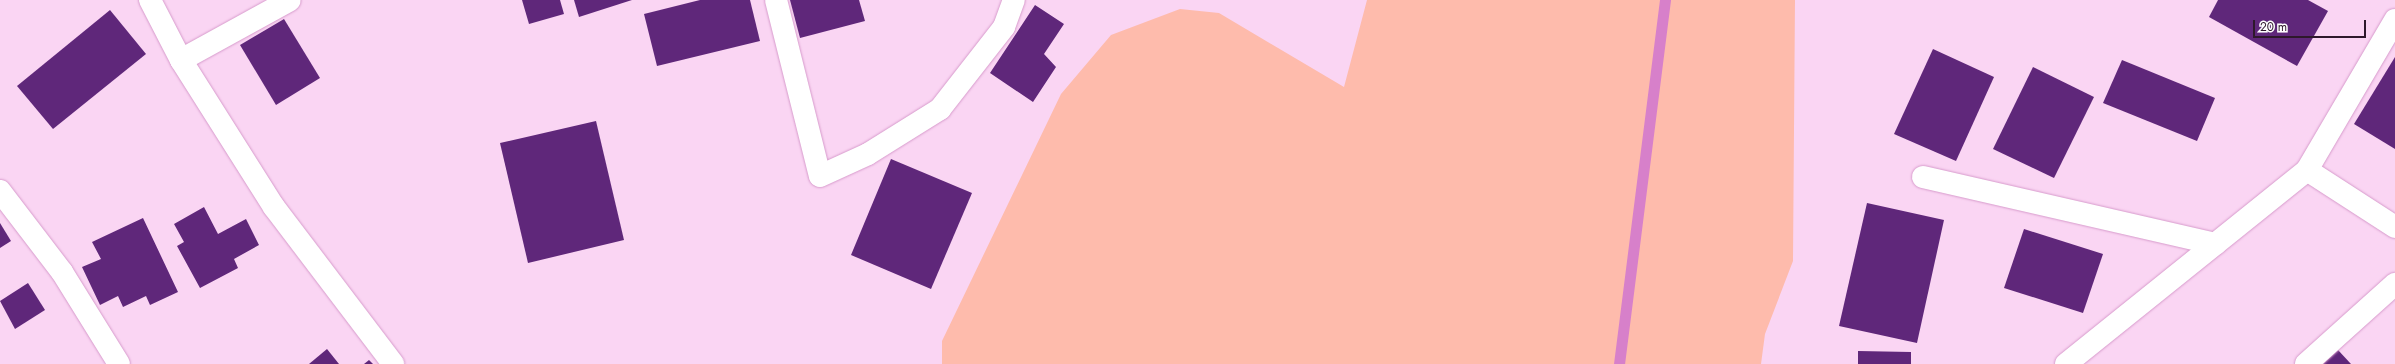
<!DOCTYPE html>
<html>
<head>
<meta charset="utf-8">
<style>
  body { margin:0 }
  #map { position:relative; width:2395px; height:364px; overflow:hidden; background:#fad5f3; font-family:Jost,sans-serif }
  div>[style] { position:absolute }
  .green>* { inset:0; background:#febbac }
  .stream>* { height:11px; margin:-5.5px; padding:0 5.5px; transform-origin:5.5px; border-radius:5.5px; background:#d780ca }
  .building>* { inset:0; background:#5f277a }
  .roads { filter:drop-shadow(0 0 1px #d79bcc) drop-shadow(0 0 1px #d79bcc) }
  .minor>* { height:22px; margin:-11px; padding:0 11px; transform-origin:11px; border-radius:11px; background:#fff }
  span { translate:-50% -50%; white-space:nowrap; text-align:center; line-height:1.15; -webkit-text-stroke:4px #fff; paint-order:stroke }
  .scale { position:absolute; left:2253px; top:20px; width:113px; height:18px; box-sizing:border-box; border:2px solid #2e182b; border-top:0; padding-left:5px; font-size:12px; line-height:14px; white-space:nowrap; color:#2e182b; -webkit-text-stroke:3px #fff; paint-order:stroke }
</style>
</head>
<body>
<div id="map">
  <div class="green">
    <i style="clip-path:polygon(1367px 0,1795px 0,1793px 261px,1765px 334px,1761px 364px,942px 364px,942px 341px,1061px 94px,1111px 35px,1180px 9px,1219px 13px,1344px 87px)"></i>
  </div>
  <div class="stream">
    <i style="left:1619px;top:364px;width:367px;rotate:-82.8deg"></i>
  </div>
  <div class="building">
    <i style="clip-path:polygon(522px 0,560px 0,564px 14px,529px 24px)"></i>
    <i style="clip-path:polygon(574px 0,632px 0,579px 17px)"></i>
    <i style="clip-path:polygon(700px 0,750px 0,760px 41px,657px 66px,644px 14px)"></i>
    <i style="clip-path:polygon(790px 0,859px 0,865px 21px,800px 38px)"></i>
    <i style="clip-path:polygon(2218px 0,2308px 0,2328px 11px,2297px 66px,2209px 17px)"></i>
    <i style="clip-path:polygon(1035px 5px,1064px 24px,1044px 54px,1056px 67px,1033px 102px,990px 73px)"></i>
    <i style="clip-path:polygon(110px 10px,146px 54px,53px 129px,17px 86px)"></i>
    <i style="clip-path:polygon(284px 19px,320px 78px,276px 105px,240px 45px)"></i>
    <i style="clip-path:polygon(1933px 49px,1994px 77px,1956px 161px,1894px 134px)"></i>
    <i style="clip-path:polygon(2395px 57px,2395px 149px,2354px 124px)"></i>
    <i style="clip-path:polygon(2122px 60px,2215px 98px,2197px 141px,2103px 103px)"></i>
    <i style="clip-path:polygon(2033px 67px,2094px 97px,2054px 178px,1993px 149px)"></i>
    <i style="clip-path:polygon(596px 121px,624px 240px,528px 263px,500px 143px)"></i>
    <i style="clip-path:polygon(891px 159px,972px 193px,931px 289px,851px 255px)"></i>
    <i style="clip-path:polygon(1867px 203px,1944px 220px,1917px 343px,1839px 326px)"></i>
    <i style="clip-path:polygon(204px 207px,218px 234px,246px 219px,259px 245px,234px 259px,238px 268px,200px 288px,177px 246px,184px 242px,174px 224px)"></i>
    <i style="clip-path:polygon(143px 218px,178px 292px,150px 305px,146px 296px,123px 307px,118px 296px,100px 305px,82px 267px,101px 259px,92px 242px)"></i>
    <i style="clip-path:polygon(0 223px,11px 241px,0 248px)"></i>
    <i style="clip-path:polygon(2024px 229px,2103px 254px,2083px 313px,2004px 288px)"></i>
    <i style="clip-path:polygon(28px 283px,45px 310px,15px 329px,0 301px)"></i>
    <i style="clip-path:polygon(327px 349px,339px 364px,309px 364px)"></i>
    <i style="clip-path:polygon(2338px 350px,2351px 364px,2323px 364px)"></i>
    <i style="clip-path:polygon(1858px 351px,1911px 352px,1911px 364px,1858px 364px)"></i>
    <i style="clip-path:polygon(369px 360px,373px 364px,364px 364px)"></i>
  </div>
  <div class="roads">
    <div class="minor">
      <i style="left:150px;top:0;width:68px;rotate:62.7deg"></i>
      <i style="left:181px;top:60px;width:174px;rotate:57.7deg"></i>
      <i style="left:274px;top:207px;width:197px;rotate:52.8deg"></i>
      <i style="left:776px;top:0;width:181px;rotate:76deg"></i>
      <i style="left:820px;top:176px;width:53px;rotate:-24.6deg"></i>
      <i style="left:868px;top:154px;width:85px;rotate:-32deg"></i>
      <i style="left:940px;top:109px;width:104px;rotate:-52deg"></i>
      <i style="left:1004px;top:27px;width:29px;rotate:-70deg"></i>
      <i style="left:2395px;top:20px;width:174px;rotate:120.4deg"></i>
      <i style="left:2307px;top:170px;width:105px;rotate:32.9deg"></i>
      <i style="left:181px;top:60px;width:124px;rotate:-28.8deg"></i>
      <i style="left:1923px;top:177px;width:300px;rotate:12.9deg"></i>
      <i style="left:0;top:191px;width:102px;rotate:52.6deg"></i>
      <i style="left:62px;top:272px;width:108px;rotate:58.2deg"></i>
      <i style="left:2066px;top:364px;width:309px;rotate:-38.8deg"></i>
      <i style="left:2306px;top:364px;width:120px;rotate:-42deg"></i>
    </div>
  </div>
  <div class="scale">20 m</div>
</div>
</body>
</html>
